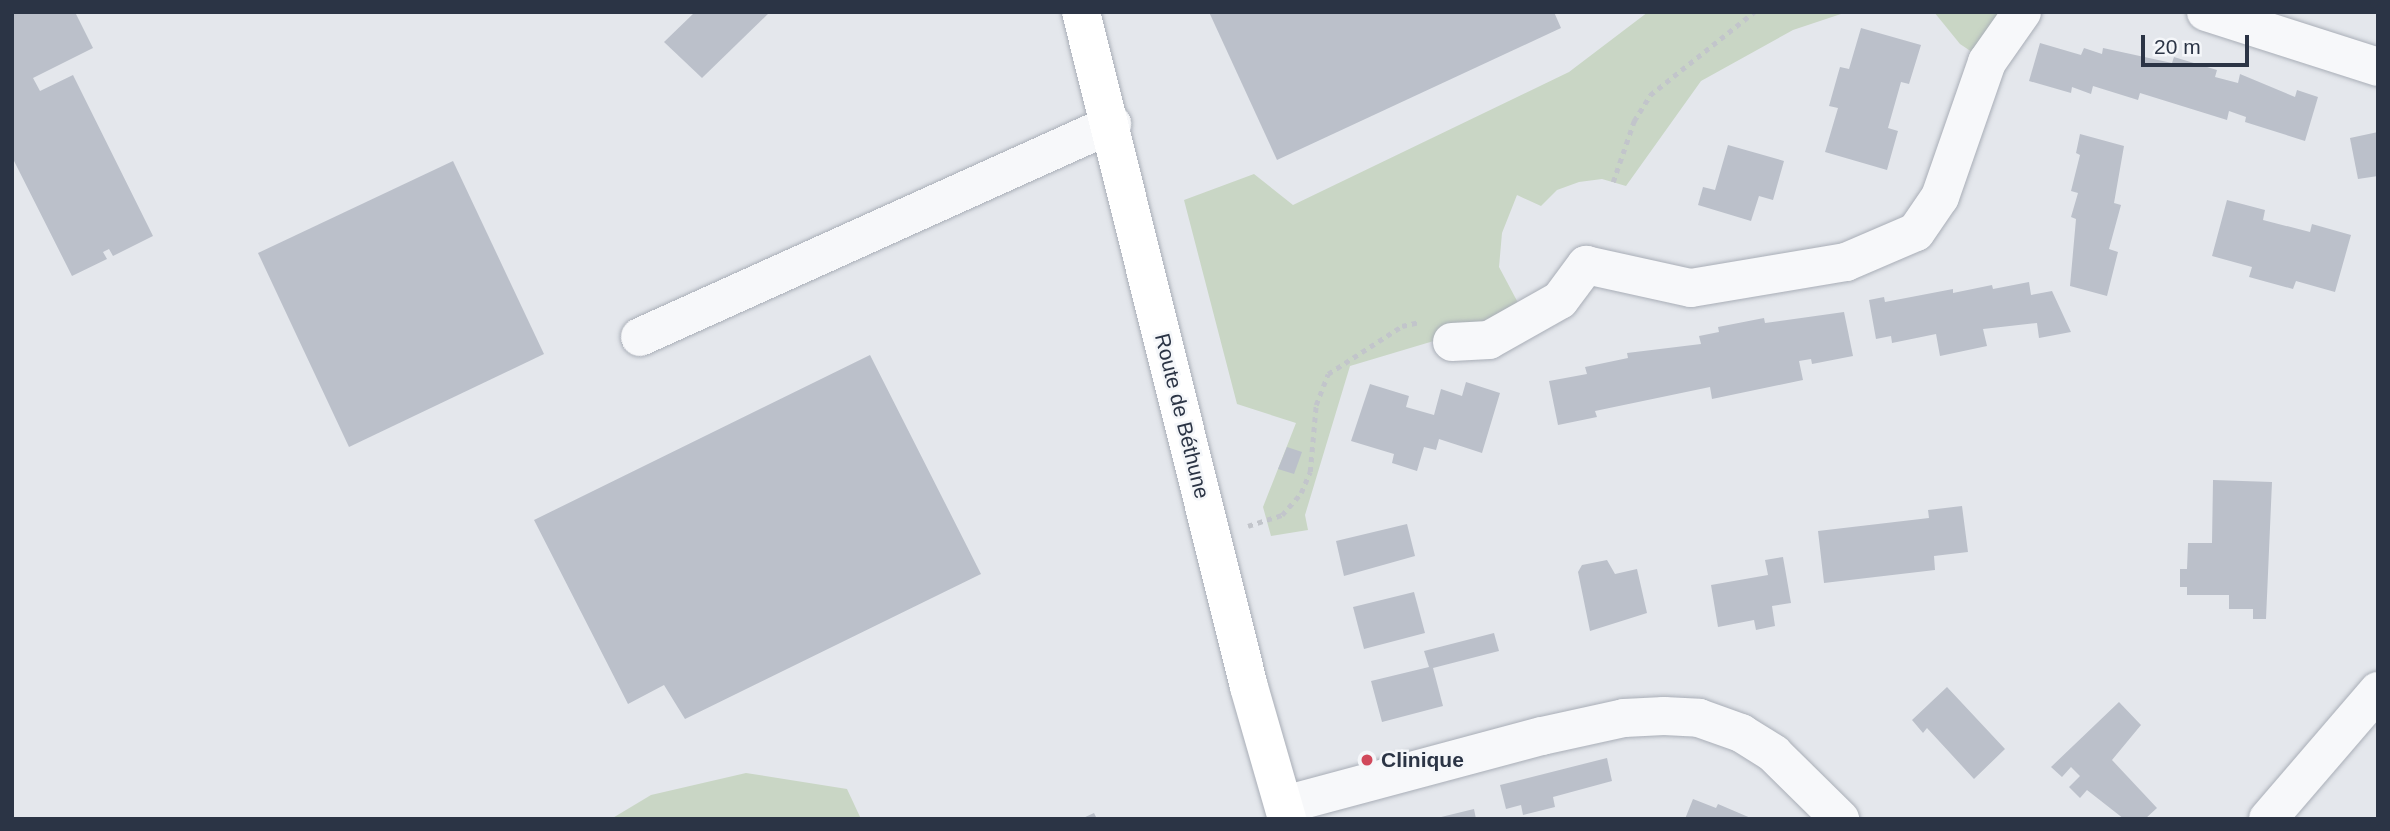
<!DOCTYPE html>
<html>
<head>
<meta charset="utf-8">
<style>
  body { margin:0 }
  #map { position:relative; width:2390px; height:831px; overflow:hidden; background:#e4e7ec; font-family:Arial,sans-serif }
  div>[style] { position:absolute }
  .green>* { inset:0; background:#c9d6c5 }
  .building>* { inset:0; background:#bbc0ca }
  .path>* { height:4.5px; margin-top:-2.25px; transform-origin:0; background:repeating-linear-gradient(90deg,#c2c5cb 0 5px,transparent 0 10px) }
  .roads { filter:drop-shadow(0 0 2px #a9aeb7) drop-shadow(0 0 2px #a9aeb7) }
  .minor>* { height:38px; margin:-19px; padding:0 19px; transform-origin:19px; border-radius:19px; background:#f7f8fa }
  .major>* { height:38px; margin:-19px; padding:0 19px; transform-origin:19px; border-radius:19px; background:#fff }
  .dots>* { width:19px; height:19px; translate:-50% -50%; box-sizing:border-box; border:4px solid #f4f6f9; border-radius:50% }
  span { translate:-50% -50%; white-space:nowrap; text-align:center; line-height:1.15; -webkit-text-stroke:5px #f4f6f9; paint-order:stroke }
  .street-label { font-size:21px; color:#2b3445 }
  .poi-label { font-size:21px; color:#2b3445; font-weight:700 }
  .left { translate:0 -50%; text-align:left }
  .frame { position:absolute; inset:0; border:14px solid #2b3445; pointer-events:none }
  .scale { position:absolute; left:2141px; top:35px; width:108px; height:32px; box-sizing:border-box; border:4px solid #2b3445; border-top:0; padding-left:9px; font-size:21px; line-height:24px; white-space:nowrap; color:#2b3445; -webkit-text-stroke:5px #f4f6f9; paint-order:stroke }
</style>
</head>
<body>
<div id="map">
  <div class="green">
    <i style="clip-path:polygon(1648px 12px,1847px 12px,1793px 30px,1701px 81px,1626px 186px,1602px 179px,1579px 182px,1557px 190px,1541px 206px,1517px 195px,1502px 233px,1499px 267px,1524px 314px,1350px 366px,1305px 515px,1308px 530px,1271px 536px,1263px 507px,1296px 423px,1237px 404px,1184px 200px,1254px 174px,1293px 205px,1569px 72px)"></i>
    <i style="clip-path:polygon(1934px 12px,2022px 12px,1987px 62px,1960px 44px)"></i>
    <i style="clip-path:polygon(746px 773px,847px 789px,861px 819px,611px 819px,651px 795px)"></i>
  </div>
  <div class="building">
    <i style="clip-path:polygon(12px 12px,75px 12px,93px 48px,33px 78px,40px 91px,73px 75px,153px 236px,113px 256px,109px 249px,103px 252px,107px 259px,72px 276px,12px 157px)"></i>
    <i style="clip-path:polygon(695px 12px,770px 12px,702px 78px,664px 42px)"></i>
    <i style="clip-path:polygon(1209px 12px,1554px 12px,1561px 28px,1277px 160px)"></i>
    <i style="clip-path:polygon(1861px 28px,1921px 45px,1909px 84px,1901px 82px,1888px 128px,1898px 131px,1887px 170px,1825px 152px,1838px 108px,1829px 106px,1840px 67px,1849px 69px)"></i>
    <i style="clip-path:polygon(2040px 43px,2081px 55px,2084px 48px,2102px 54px,2103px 48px,2172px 63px,2174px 57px,2217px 70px,2215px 77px,2238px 83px,2240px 74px,2295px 97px,2297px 90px,2318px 97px,2305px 141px,2245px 122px,2246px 117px,2229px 111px,2227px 120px,2140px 93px,2138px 100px,2093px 86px,2091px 94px,2072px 87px,2071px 93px,2029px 81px)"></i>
    <i style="clip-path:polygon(2378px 132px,2378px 176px,2358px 179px,2350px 138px)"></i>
    <i style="clip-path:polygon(2080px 134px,2124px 146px,2114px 203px,2121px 205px,2109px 249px,2118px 252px,2107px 296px,2070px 286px,2076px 219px,2071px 217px,2078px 193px,2071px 191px,2080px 155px,2076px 153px)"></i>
    <i style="clip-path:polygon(1728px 145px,1784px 161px,1773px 200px,1759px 196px,1751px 221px,1698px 205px,1703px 187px,1715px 190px)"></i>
    <i style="clip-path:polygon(453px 161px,544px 354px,349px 447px,258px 253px)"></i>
    <i style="clip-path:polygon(2227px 200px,2265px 210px,2263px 220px,2310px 232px,2312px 224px,2351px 235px,2335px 292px,2296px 281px,2293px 289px,2249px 277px,2252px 267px,2212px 256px)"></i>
    <i style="clip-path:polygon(2029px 282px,2031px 295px,2052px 291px,2071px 332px,2039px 338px,2037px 323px,1983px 329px,1987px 346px,1940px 356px,1936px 334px,1892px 343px,1891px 336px,1876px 339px,1869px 300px,1884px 297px,1885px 302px,1953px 289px,1953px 293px,1992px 285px,1993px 289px)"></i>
    <i style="clip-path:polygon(1844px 312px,1853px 356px,1812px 364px,1811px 359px,1799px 361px,1803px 380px,1712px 399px,1710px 387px,1595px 411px,1597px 417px,1558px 425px,1549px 381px,1587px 374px,1585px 367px,1628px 358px,1627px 353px,1701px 344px,1699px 336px,1719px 332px,1718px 327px,1764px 318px,1765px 323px)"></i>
    <i style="clip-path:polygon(870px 355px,981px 574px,685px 719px,664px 685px,628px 704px,534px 520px)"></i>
    <i style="clip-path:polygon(1466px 382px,1500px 393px,1482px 453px,1439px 439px,1436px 450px,1424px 447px,1417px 471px,1392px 463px,1394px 454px,1351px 441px,1370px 384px,1409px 396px,1406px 407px,1434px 415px,1441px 389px,1462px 396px)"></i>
    <i style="clip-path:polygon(1287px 447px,1302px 452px,1294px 474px,1278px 469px)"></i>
    <i style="clip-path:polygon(2213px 480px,2272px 482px,2266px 619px,2253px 619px,2253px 609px,2229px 609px,2229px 595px,2187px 595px,2187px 587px,2180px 587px,2180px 569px,2187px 569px,2188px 543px,2212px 543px)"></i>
    <i style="clip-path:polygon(1962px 506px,1968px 552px,1934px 556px,1935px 570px,1824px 583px,1818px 531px,1929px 518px,1928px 510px)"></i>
    <i style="clip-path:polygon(1407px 524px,1415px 556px,1344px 576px,1336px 541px)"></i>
    <i style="clip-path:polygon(1783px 557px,1791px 603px,1772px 606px,1775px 626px,1756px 630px,1754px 620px,1718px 627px,1711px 585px,1768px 575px,1765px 560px)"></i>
    <i style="clip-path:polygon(1607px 560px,1615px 574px,1637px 569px,1647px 613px,1590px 631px,1578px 572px,1582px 565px)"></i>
    <i style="clip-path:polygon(1414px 592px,1425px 633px,1364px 649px,1353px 607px)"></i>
    <i style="clip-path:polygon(1494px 633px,1499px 651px,1433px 668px,1443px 706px,1382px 722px,1371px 681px,1429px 667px,1424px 651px)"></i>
    <i style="clip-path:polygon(1947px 687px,2005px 749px,1974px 779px,1927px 728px,1923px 733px,1912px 720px)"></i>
    <i style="clip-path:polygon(2119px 702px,2141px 725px,2112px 760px,2157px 808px,2145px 819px,2124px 819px,2087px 790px,2080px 798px,2069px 787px,2080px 776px,2071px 767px,2062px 777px,2051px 767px)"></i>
    <i style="clip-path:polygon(1607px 758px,1612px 781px,1553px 797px,1555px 807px,1523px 815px,1521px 805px,1506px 809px,1500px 785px)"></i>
    <i style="clip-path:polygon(1693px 799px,1716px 808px,1718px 804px,1753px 819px,1685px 819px)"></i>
    <i style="clip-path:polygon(1474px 809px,1476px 819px,1437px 819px,1437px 818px)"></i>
    <i style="clip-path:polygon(1094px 813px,1097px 819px,1081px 819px)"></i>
  </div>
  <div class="path">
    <i style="left:1613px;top:182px;width:65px;rotate:-71deg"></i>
    <i style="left:1634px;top:121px;width:31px;rotate:-58deg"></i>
    <i style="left:1650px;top:95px;width:133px;rotate:-38.6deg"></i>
    <i style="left:1248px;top:526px;width:36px;rotate:-18deg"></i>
    <i style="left:1282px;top:515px;width:29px;rotate:-49deg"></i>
    <i style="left:1301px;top:493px;width:23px;rotate:-67deg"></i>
    <i style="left:1310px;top:472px;width:67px;rotate:-84.9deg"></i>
    <i style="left:1316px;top:405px;width:33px;rotate:-69deg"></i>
    <i style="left:1328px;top:374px;width:88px;rotate:-33deg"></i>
    <i style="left:1402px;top:326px;width:18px;rotate:-13deg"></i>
  </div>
  <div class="roads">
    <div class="minor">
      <i style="left:2206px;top:12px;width:181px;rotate:17.7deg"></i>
      <i style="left:640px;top:337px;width:518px;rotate:-24.29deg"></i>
      <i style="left:1452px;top:342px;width:37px;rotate:-3deg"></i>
      <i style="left:1489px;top:340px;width:81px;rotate:-29.4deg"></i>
      <i style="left:1560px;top:300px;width:44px;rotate:-53.4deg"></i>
      <i style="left:1586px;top:265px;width:107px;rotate:12.4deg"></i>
      <i style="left:1691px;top:288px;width:157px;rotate:-9.5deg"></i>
      <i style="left:1846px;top:262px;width:76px;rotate:-23.2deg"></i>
      <i style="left:1916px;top:232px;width:42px;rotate:-55.6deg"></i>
      <i style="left:1940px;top:197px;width:143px;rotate:-70.8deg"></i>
      <i style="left:1987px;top:62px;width:61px;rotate:-55deg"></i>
      <i style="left:1284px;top:805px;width:267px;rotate:-15deg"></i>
      <i style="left:1542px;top:736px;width:84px;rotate:-12.4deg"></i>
      <i style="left:1624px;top:718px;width:40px;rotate:-2.9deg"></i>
      <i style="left:1664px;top:716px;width:35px;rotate:3deg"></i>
      <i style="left:1699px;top:718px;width:45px;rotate:19.7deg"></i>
      <i style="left:1741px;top:733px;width:39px;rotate:32deg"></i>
      <i style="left:1774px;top:754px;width:93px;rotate:44.6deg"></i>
      <i style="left:2268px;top:819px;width:169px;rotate:-49.3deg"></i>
    </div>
    <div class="major">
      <i style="left:1081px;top:12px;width:696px;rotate:76.02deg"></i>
      <i style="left:1249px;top:687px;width:137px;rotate:73.9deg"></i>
    </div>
  </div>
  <div class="dots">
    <i style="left:1367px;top:760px;background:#d1495b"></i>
  </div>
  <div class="street-label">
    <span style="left:1182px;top:416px;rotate:76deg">Route de Béthune</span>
  </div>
  <div class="poi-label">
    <span class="left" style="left:1381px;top:760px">Clinique</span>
  </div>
  <div class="frame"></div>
  <div class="scale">20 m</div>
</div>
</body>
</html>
